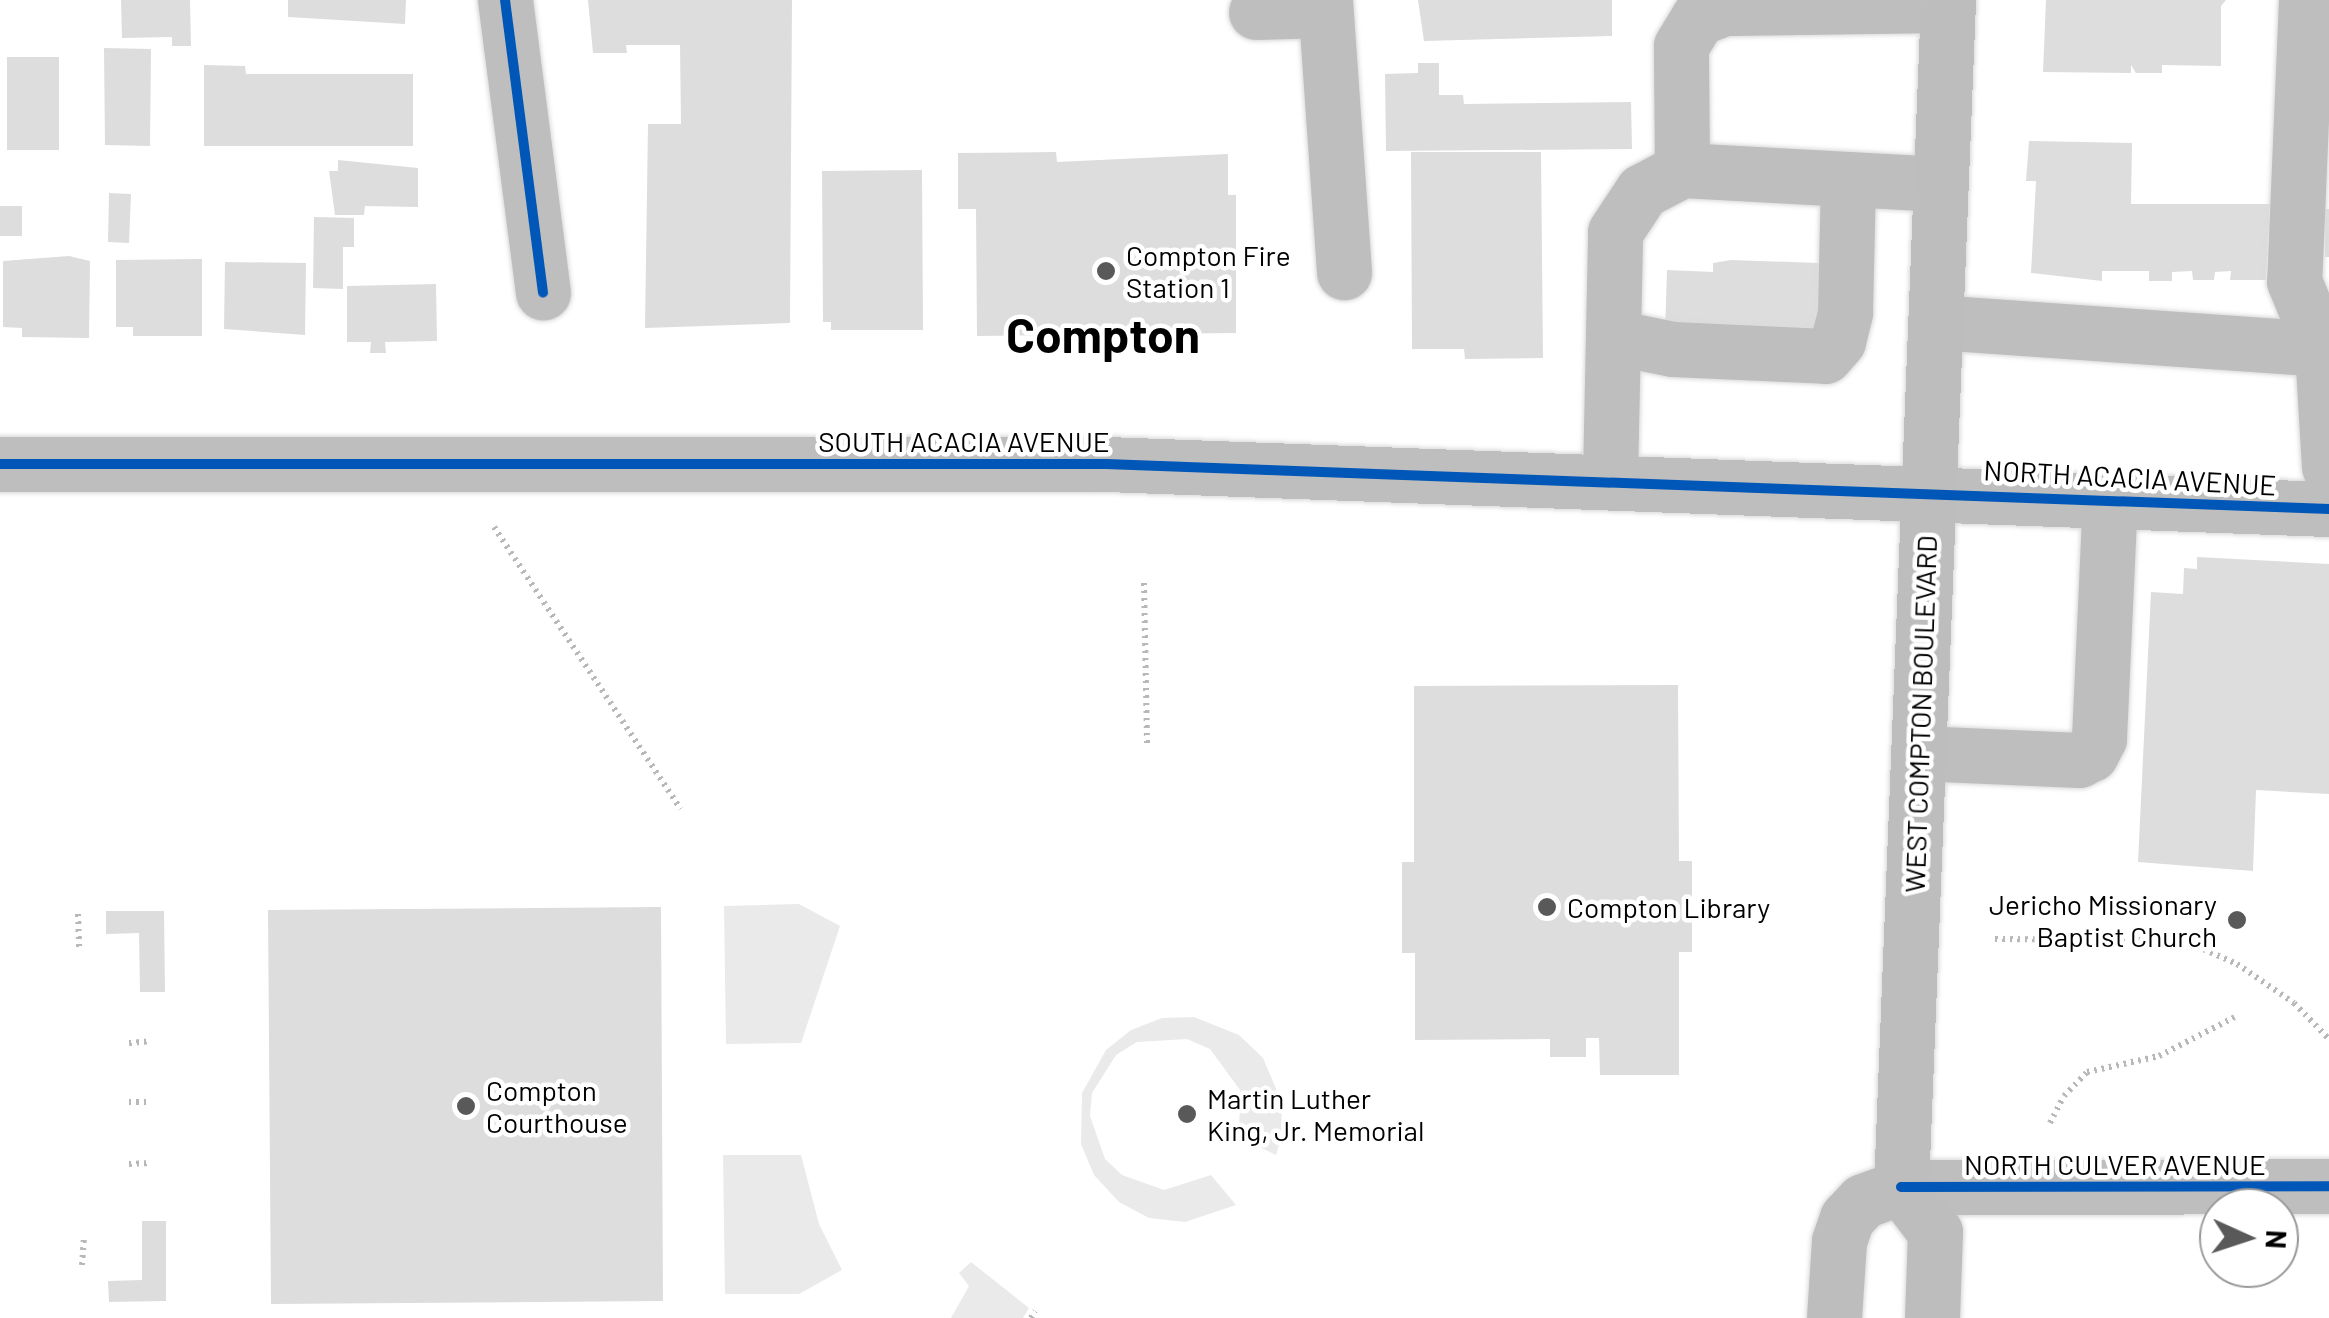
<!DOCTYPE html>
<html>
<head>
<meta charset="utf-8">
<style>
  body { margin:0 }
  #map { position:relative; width:2329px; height:1318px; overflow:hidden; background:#fff; font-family:Barlow,sans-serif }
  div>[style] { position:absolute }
  .green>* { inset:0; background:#eaeaea }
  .building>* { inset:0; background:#ddd }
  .path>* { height:6px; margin-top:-3px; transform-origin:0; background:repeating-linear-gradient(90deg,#b8b8b8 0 2.5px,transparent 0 7.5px) }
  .roads { filter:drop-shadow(0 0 2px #dbdbdb) drop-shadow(0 0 2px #dbdbdb) }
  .minor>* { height:55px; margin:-27.5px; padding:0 27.5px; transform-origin:27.5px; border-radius:27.5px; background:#bebebe }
  .major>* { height:55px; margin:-27.5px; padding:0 27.5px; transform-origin:27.5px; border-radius:27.5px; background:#bdbdbd }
  .cycleway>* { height:10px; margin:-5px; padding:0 5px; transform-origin:5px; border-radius:5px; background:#0057b8 }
  .dots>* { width:28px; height:28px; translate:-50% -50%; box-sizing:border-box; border:5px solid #fff; border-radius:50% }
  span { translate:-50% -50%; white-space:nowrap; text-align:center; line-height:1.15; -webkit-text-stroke:9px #fff; paint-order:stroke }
  .poi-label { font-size:28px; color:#000 }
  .left { translate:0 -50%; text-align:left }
  .right { translate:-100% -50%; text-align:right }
  .street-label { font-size:28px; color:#000 }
  .town-label { font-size:48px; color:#000; font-weight:700 }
  .north { position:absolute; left:2199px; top:1188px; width:100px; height:100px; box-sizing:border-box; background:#fff; border:2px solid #999; border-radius:50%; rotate:93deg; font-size:28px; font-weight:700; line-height:40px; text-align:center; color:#000 }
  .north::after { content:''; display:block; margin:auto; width:35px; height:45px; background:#595959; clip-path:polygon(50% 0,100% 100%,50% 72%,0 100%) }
</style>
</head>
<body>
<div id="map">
  <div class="green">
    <i style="clip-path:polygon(799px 904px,840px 926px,801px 1043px,726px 1044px,724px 906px)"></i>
    <i style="clip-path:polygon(1194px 1017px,1239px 1035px,1263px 1058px,1282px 1103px,1281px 1138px,1276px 1155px,1239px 1137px,1240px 1090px,1210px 1049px,1187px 1039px,1137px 1042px,1116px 1055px,1092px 1093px,1090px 1116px,1105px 1159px,1122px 1175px,1164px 1190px,1211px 1175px,1236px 1205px,1185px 1222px,1149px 1218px,1119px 1202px,1094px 1175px,1081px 1144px,1082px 1093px,1106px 1050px,1131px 1030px,1162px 1018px)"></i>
    <i style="clip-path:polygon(723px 1155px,801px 1155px,819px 1224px,842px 1270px,799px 1294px,725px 1294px)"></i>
    <i style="clip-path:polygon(971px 1262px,1029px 1308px,1023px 1318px,951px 1318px,969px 1286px,959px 1273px)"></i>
  </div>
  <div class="building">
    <i style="clip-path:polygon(121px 0,190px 0,191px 46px,172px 46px,172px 37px,122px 38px)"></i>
    <i style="clip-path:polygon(288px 0,406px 0,405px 24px,288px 17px)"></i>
    <i style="clip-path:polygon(588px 0,792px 0,790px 323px,645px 328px,648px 124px,681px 124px,680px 45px,626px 45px,627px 53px,593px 53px)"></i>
    <i style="clip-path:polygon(1418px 0,1612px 0,1612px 36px,1424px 41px)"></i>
    <i style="clip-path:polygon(2046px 0,2226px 0,2221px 6px,2221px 66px,2162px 65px,2162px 73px,2136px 73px,2131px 65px,2131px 73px,2043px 72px)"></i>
    <i style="clip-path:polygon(104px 48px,151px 49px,150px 146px,105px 145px)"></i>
    <i style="clip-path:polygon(7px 57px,59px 57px,59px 150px,7px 150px)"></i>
    <i style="clip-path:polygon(1418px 63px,1439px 63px,1439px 95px,1463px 95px,1464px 104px,1631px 102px,1632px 149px,1386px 151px,1385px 74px,1418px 73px)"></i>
    <i style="clip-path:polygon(204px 65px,245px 66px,246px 74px,413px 74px,413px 146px,204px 146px)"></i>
    <i style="clip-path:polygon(2029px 141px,2132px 143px,2131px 204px,2270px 204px,2266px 280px,2230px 280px,2231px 271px,2215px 272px,2214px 280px,2193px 280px,2192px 271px,2172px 272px,2172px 281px,2149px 281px,2149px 271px,2102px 271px,2102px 281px,2031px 273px,2036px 181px,2026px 181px)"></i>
    <i style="clip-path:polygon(1056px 152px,1057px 162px,1228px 154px,1228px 195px,1236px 195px,1236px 333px,977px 336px,976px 209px,958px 209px,958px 153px)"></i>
    <i style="clip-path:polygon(1411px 152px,1541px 152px,1543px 358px,1465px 359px,1464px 349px,1412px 349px)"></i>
    <i style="clip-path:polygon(338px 160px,418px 168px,418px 207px,365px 206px,364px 215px,335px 215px,329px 171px,338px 171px)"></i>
    <i style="clip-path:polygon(922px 170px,923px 330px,831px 330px,831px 322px,823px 322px,822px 171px)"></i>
    <i style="clip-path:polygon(109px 193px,131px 194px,129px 243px,108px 242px)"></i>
    <i style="clip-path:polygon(0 206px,22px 206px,22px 236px,0 236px)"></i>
    <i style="clip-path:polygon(2325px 209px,2329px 209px,2329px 257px,2325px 257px)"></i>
    <i style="clip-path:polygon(314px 217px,354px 218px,354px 247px,343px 247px,343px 289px,313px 288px)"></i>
    <i style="clip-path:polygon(69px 256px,90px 261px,89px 338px,22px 337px,22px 328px,3px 327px,3px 261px)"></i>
    <i style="clip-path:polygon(202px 259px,202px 336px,133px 336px,133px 327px,116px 327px,116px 260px)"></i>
    <i style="clip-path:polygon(1731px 260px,1819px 263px,1829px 337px,1665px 334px,1667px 270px,1713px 272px,1713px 263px)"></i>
    <i style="clip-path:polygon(225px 262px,306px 263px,305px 335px,224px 329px)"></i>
    <i style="clip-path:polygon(436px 284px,437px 341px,385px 342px,386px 353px,370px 353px,371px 342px,347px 342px,347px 286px)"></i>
    <i style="clip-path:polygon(2197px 557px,2329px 564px,2329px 794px,2256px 790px,2253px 871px,2138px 862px,2151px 592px,2183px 594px,2184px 568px,2197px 569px)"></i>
    <i style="clip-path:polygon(1678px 685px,1679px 861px,1692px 861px,1692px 952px,1679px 952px,1679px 1075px,1600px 1075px,1599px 1038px,1586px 1038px,1586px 1057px,1550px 1057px,1550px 1039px,1415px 1040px,1415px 953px,1402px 953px,1402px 862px,1414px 862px,1414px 686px)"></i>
    <i style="clip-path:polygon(661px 907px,663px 1301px,271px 1304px,268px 910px)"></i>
    <i style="clip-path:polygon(106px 911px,164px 911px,165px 992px,140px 992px,139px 933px,106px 934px)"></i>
    <i style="clip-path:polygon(142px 1221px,166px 1221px,166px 1301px,109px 1302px,108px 1281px,142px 1280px)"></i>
  </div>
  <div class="path">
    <i style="left:494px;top:527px;width:338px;rotate:56.5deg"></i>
    <i style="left:1144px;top:583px;width:162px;rotate:88.9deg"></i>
    <i style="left:78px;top:914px;width:35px;rotate:88deg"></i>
    <i style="left:1995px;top:939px;width:188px;rotate:0.3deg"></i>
    <i style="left:2183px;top:940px;width:59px;rotate:24deg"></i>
    <i style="left:2237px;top:964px;width:69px;rotate:34.4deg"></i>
    <i style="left:2294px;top:1003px;width:50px;rotate:45.8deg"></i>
    <i style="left:129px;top:1043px;width:21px;rotate:-5deg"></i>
    <i style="left:129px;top:1102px;width:22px"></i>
    <i style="left:2050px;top:1123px;width:30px;rotate:-63deg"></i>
    <i style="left:2064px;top:1096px;width:33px;rotate:-46deg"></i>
    <i style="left:2087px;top:1072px;width:74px;rotate:-12.5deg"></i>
    <i style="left:2159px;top:1056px;width:85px;rotate:-27.2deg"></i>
    <i style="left:129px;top:1164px;width:21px;rotate:-3deg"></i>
    <i style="left:82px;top:1265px;width:26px;rotate:-86deg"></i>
    <i style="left:1031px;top:1318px;width:8px;rotate:-60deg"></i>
  </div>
  <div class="roads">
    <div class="minor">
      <i style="left:505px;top:0;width:295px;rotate:82.6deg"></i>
      <i style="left:1325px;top:0;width:273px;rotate:86deg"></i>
      <i style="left:2306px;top:0;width:281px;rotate:92.4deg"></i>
      <i style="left:2294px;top:281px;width:74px;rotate:67.6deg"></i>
      <i style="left:2322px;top:349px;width:118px;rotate:86.6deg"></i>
      <i style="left:1256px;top:12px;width:69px;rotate:-1.7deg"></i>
      <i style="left:1682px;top:170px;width:124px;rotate:-90.5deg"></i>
      <i style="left:1681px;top:46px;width:33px;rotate:-59deg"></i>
      <i style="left:1698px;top:18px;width:28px;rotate:-21deg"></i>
      <i style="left:1724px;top:8px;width:224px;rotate:-0.8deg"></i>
      <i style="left:1936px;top:322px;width:387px;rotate:4deg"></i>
      <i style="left:1613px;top:337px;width:61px;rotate:11.3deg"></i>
      <i style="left:1673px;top:349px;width:152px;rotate:2.6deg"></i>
      <i style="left:1825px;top:356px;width:20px;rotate:-49deg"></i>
      <i style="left:1838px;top:341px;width:30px;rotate:-76deg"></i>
      <i style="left:1845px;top:312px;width:133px;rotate:-88.7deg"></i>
      <i style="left:0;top:464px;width:1106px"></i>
      <i style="left:1106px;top:464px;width:1224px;rotate:2.11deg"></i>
      <i style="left:1610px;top:478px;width:246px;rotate:-88.8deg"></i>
      <i style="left:1615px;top:232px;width:49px;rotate:-56.6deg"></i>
      <i style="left:1642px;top:191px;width:45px;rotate:-27.7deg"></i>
      <i style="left:1682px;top:170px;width:259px;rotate:3.1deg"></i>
      <i style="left:1918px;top:753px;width:161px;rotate:2.5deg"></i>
      <i style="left:2079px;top:760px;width:13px;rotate:-27deg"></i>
      <i style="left:2091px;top:754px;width:18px;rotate:-63deg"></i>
      <i style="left:2099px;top:738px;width:239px;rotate:-87.4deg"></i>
      <i style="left:1901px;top:1187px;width:428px;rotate:-0.1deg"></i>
    </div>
    <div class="major">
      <i style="left:1834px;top:1318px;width:77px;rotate:-86.3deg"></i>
      <i style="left:1839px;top:1241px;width:24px;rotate:-71deg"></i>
      <i style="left:1847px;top:1218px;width:23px;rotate:-47deg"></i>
      <i style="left:1863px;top:1201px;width:40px;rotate:-20.2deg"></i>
      <i style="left:1932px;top:1318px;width:86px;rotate:-88deg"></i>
      <i style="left:1935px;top:1232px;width:56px;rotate:-127.1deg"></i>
      <i style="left:1901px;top:1187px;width:1188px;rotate:-87.73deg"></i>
    </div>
  </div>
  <div class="cycleway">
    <i style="left:505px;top:0;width:295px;rotate:82.6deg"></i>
    <i style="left:0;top:464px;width:1106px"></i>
    <i style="left:1106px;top:464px;width:1224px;rotate:2.11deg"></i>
    <i style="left:1901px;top:1187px;width:428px;rotate:-0.1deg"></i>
  </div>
  <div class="dots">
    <i style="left:1106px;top:271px;background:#595959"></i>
    <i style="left:1547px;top:907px;background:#595959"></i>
    <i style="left:2237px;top:920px;background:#595959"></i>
    <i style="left:466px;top:1106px;background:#595959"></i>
    <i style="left:1187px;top:1114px;background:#595959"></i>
  </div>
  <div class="poi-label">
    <span class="left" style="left:1126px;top:271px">Compton Fire<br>Station 1</span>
    <span class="right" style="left:2217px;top:920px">Jericho Missionary<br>Baptist Church</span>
    <span class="left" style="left:1567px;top:907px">Compton Library</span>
    <span class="left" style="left:486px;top:1106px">Compton<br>Courthouse</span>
    <span class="left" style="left:1207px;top:1114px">Martin Luther<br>King, Jr. Memorial</span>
  </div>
  <div class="street-label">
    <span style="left:964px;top:441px">SOUTH ACACIA AVENUE</span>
    <span style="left:2130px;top:477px;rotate:3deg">NORTH ACACIA AVENUE</span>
    <span style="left:1920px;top:714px;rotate:-88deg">WEST COMPTON BOULEVARD</span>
    <span style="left:2115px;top:1164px">NORTH CULVER AVENUE</span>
  </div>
  <div class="town-label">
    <span style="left:1103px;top:335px">Compton</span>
  </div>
  <div class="north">N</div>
</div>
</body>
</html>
